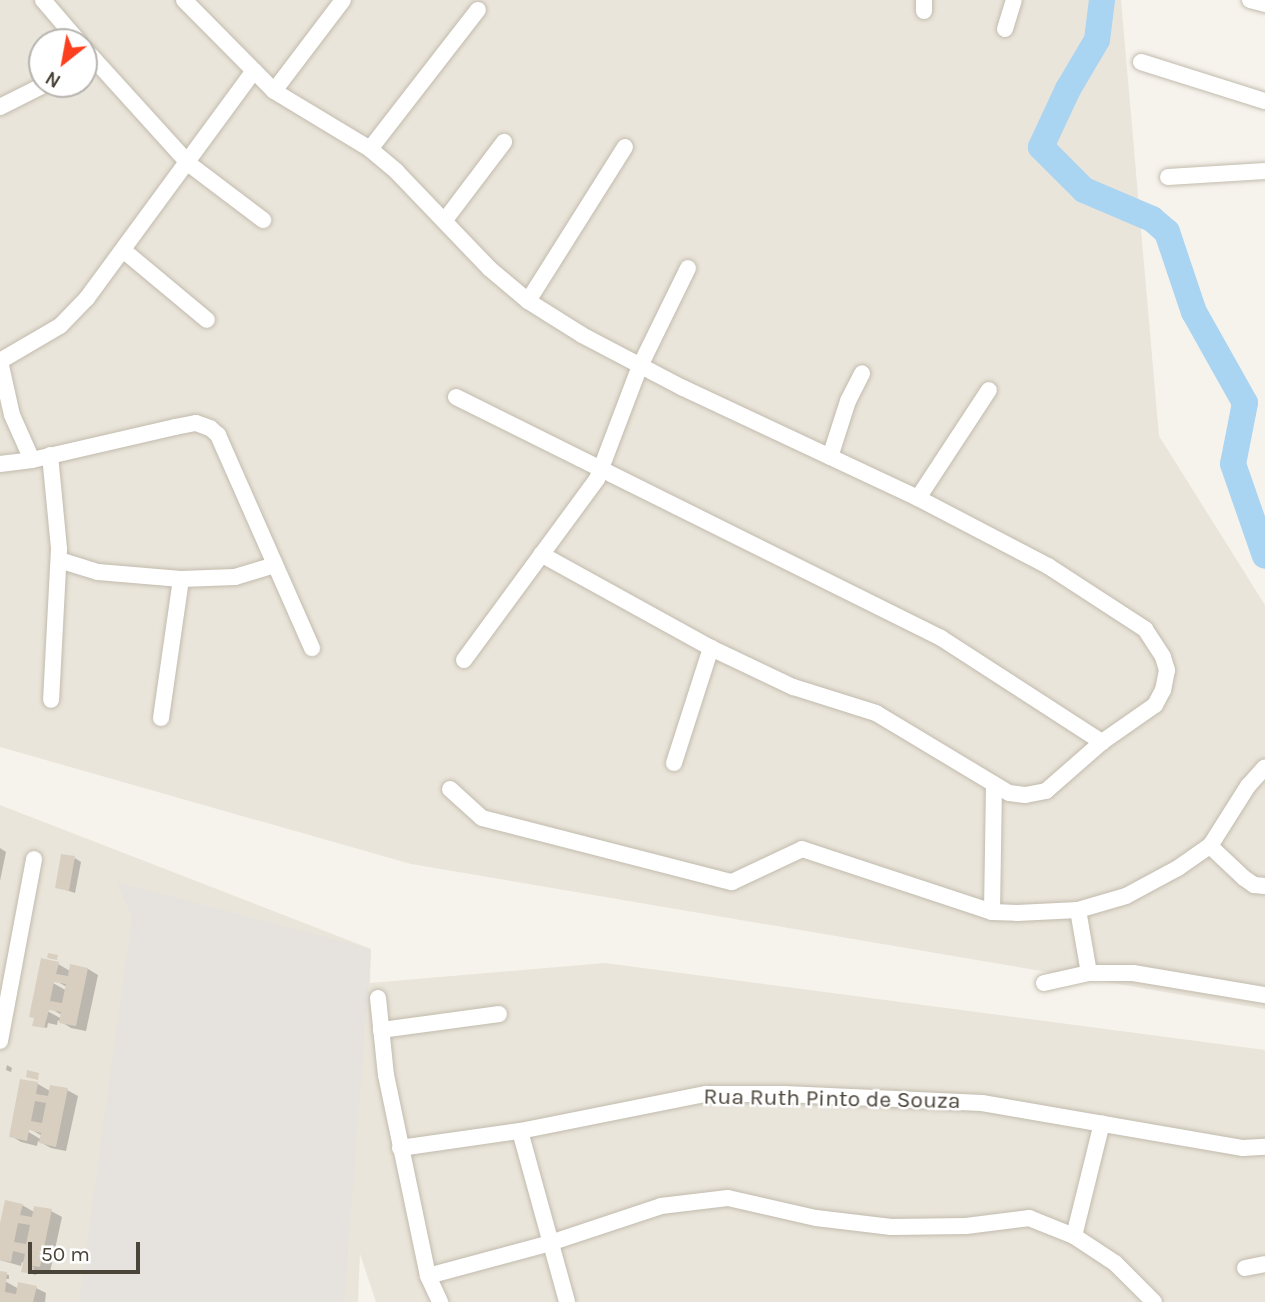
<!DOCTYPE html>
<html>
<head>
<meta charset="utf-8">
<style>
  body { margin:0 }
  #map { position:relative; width:1265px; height:1302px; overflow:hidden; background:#f6f3ec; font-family:Karla,sans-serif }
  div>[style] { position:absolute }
  .residential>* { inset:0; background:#eae5da }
  .industrial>* { inset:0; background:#e6e2dd }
  .shadow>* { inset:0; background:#0003 }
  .river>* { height:26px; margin:-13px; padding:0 13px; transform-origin:13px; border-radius:13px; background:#a9d4f2 }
  .building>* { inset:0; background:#d8cfc1 }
  .roads { filter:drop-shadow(0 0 2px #c2bbae) drop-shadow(0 0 2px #c2bbae) }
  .minor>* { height:16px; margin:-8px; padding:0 8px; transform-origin:8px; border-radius:8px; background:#fff }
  span { translate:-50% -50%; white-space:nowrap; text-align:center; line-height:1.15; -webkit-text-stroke:5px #fff; paint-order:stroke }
  .street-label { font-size:23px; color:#4b4439 }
  .north { position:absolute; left:28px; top:28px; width:70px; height:70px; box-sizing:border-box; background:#fff; border:2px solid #b7b4b0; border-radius:50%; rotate:211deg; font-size:19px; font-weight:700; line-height:28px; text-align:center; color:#4b4439 }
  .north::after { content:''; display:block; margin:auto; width:24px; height:32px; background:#fc3f1d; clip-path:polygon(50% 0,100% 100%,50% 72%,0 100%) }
  .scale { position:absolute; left:28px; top:1242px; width:112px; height:32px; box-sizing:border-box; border:4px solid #4b4439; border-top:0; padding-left:9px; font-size:21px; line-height:24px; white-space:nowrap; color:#4b4439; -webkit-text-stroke:5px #fff; paint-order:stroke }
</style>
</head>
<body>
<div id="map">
  <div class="residential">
    <i style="clip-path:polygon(evenodd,0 0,1121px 0,1159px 436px,1265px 605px,1265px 1009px,411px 864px,0 747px,0 0,42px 42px,84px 42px,84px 84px,42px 84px,42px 42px)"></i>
    <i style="clip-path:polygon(0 805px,371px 949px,370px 983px,605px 963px,1265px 1050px,1265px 1302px,376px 1302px,360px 1254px,358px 1302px,0 1302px)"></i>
  </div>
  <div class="industrial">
    <i style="clip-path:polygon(116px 882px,371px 949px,344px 1302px,79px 1302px,132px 916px)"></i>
  </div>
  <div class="shadow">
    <i style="clip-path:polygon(0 848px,6px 852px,0 881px)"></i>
    <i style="clip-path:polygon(75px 858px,81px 862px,75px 893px,57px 887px)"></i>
    <i style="clip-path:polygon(evenodd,42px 961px,58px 964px,70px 971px,71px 966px,88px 969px,98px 975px,86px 1031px,71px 1028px,58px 1020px,57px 1025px,48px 1023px,47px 1028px,34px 1025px,35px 1018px,31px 1016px,42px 961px,47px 976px,67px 987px,67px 991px,46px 979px,47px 976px,42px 961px,42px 1004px,62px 1015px,62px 1019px,40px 1007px,42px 1004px)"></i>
    <i style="clip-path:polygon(7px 1065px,12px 1068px,11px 1072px,6px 1070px)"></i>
    <i style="clip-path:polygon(evenodd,22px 1081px,38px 1084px,50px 1091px,67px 1090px,78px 1096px,66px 1151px,51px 1148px,38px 1141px,37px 1146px,21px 1142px,11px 1136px,22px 1081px,22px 1124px,42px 1136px,42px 1140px,20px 1127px,22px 1124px)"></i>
    <i style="clip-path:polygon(22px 1205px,34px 1212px,51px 1211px,62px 1217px,50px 1272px,37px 1270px,36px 1275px,25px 1272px,33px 1268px,22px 1262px,21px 1266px,0 1260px,0 1232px)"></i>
    <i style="clip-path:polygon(0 1273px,9px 1275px,9px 1279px,1px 1279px,19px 1289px,36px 1288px,46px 1293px,45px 1302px,0 1302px)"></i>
  </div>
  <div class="river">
    <i style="left:1102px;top:0;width:40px;rotate:97.1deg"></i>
    <i style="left:1097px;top:40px;width:57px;rotate:120.6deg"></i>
    <i style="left:1068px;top:89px;width:64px;rotate:115deg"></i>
    <i style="left:1041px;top:147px;width:61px;rotate:45deg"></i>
    <i style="left:1084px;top:190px;width:74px;rotate:23.1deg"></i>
    <i style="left:1152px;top:219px;width:20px;rotate:41deg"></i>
    <i style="left:1167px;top:232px;width:84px;rotate:71.4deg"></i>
    <i style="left:1194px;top:312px;width:104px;rotate:60.7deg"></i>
    <i style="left:1245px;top:403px;width:62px;rotate:101.1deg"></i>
    <i style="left:1233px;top:464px;width:97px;rotate:70.8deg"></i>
  </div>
  <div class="building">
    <i style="clip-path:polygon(61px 854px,75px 856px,69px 891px,55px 888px)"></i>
    <i style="clip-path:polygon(48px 953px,58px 955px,57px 960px,47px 958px)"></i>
    <i style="clip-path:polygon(evenodd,41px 958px,59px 962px,56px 974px,68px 976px,70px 964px,88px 968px,76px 1026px,59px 1023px,61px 1012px,49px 1010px,44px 1028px,32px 1026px,34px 1018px,29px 1017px,41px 958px,54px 982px,66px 984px,62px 1003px,50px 1001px,54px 982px)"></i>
    <i style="clip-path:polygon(27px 1070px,39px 1073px,38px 1080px,26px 1077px)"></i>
    <i style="clip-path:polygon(evenodd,20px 1079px,38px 1082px,36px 1094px,48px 1096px,50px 1085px,68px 1088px,56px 1147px,39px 1143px,41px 1133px,29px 1130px,27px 1141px,9px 1137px,20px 1079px,35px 1101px,46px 1103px,42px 1123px,31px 1121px,35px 1101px)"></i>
    <i style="clip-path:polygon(evenodd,5px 1200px,23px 1204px,20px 1215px,32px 1217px,34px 1206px,52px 1209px,40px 1267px,27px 1265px,34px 1267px,33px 1274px,21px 1272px,25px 1254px,13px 1251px,11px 1262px,0 1260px,0 1223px,5px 1200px,18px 1223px,30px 1225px,26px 1244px,14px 1242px,18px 1223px)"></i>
    <i style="clip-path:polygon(0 1271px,7px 1272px,5px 1292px,16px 1294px,18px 1282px,37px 1286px,33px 1302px,0 1302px)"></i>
  </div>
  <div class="roads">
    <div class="minor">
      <i style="left:43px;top:0;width:55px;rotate:49.4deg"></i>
      <i style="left:184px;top:0;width:128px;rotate:45.3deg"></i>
      <i style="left:274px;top:91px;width:112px;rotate:31.1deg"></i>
      <i style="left:370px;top:149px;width:35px;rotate:40deg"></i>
      <i style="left:397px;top:172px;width:134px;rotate:46.2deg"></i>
      <i style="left:490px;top:269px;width:50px;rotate:40.1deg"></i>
      <i style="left:528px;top:301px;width:64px;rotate:32.2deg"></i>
      <i style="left:582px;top:335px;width:114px;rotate:27.7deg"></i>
      <i style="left:683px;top:388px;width:259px;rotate:25.1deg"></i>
      <i style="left:918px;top:498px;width:147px;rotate:27.6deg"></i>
      <i style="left:1048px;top:566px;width:116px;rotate:33deg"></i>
      <i style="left:1145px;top:629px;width:33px;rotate:57deg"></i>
      <i style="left:1163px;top:657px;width:14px;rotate:73deg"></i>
      <i style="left:1167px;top:670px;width:20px;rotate:101deg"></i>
      <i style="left:1163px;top:690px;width:17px;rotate:118deg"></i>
      <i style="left:1155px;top:705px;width:65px;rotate:145.1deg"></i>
      <i style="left:1102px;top:742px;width:74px;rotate:138.8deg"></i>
      <i style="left:1046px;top:791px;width:21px;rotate:169deg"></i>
      <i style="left:1025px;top:795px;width:16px;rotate:-173deg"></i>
      <i style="left:1009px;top:793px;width:155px;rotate:-149deg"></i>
      <i style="left:876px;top:713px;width:87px;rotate:-162.6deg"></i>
      <i style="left:793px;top:687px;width:91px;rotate:-154.6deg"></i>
      <i style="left:711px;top:648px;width:194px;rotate:-151.1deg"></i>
      <i style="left:924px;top:0;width:11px;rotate:90deg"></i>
      <i style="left:1250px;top:0;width:16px;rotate:15deg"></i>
      <i style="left:1005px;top:29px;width:30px;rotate:-73deg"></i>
      <i style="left:84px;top:48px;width:156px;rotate:47.8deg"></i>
      <i style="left:189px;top:164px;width:93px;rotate:37.1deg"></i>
      <i style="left:1141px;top:62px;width:130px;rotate:17.5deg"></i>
      <i style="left:274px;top:91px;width:114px;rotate:-52.8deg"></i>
      <i style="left:0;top:107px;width:51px;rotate:-26.6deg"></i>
      <i style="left:370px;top:149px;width:176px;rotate:-52.2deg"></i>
      <i style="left:1168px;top:177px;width:97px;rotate:-3.5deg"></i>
      <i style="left:445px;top:220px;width:98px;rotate:-52.9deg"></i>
      <i style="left:123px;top:250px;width:109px;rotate:39.8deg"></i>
      <i style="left:528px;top:301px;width:182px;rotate:-57.8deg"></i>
      <i style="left:0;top:361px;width:69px;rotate:-30.3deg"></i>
      <i style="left:60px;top:326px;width:39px;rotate:-46deg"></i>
      <i style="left:87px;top:298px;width:282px;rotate:-53.7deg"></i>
      <i style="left:0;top:361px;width:55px;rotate:77.5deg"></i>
      <i style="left:12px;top:415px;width:49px;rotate:66deg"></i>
      <i style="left:456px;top:397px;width:542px;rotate:26.42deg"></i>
      <i style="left:941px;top:638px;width:192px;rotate:32.9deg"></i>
      <i style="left:50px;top:455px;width:94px;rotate:84.5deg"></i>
      <i style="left:59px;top:549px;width:151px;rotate:93deg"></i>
      <i style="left:830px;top:457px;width:59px;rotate:-72.2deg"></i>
      <i style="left:848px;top:401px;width:31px;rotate:-63deg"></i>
      <i style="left:0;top:464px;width:32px;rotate:-7deg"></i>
      <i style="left:32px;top:460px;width:147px;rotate:-13deg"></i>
      <i style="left:175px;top:427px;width:21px;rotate:-11deg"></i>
      <i style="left:196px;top:423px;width:15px;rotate:20deg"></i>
      <i style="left:210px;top:428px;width:11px;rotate:41deg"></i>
      <i style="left:218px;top:435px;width:233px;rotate:66.2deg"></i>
      <i style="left:918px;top:498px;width:129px;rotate:-56.7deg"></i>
      <i style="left:59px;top:560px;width:41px;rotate:17.1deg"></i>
      <i style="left:98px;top:572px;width:83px;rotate:4.8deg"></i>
      <i style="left:181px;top:579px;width:54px;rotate:-2.1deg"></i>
      <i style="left:235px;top:577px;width:42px;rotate:-16.7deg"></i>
      <i style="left:464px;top:660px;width:225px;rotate:-53.7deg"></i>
      <i style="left:597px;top:479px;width:121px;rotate:-69.2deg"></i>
      <i style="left:640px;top:366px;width:109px;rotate:-63.9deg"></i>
      <i style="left:161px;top:718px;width:140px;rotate:-81.8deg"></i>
      <i style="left:674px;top:763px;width:121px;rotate:-72.2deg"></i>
      <i style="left:450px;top:789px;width:43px;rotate:42.2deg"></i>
      <i style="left:482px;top:818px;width:258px;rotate:14.4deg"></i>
      <i style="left:732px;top:882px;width:77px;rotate:-25.2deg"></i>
      <i style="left:802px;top:849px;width:200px;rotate:18.3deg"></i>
      <i style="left:992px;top:912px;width:25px;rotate:2deg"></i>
      <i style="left:1017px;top:913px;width:61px;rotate:-2.8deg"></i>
      <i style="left:1078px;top:910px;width:50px;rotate:-16.3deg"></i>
      <i style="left:1126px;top:896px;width:59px;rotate:-28.3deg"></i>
      <i style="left:1178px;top:868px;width:39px;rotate:-35deg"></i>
      <i style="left:1210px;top:846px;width:71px;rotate:-57.7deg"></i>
      <i style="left:1248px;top:786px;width:25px;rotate:-48deg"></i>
      <i style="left:1210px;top:846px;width:47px;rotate:43.3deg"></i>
      <i style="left:1244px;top:878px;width:12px;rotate:35deg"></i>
      <i style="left:1254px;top:885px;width:11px;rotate:5deg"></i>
      <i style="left:1078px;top:910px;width:64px;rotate:80.1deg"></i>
      <i style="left:992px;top:912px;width:127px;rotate:-89.1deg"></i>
      <i style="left:1044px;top:983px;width:46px;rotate:-12.5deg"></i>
      <i style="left:1089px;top:973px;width:44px"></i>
      <i style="left:1133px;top:973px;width:134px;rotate:9.5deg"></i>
      <i style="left:378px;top:998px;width:77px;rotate:84.1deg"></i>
      <i style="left:386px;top:1075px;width:205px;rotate:78.2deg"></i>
      <i style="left:428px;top:1276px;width:126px;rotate:-15.1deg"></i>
      <i style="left:550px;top:1243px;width:117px;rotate:-18.4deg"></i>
      <i style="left:661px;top:1206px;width:67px;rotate:-6.8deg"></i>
      <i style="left:728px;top:1198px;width:90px;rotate:12.8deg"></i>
      <i style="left:816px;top:1218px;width:76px;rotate:6.8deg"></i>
      <i style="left:891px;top:1227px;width:75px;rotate:-0.8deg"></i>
      <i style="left:966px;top:1226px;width:64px;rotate:-7.2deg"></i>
      <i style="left:1029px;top:1218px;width:48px;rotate:21.8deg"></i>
      <i style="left:1074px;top:1236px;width:49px;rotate:33.4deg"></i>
      <i style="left:1115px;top:1263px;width:55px;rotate:45deg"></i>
      <i style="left:381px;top:1030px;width:119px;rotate:-7.7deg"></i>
      <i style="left:0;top:1041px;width:185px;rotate:-79.4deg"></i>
      <i style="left:520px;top:1131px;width:177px;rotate:74.6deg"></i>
      <i style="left:400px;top:1148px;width:121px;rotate:-8.1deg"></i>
      <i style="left:520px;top:1131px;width:190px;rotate:-11.3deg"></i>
      <i style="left:706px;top:1094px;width:78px"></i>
      <i style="left:784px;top:1094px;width:198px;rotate:2.6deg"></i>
      <i style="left:982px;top:1103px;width:265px;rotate:9.8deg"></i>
      <i style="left:1243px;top:1148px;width:22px;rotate:-3deg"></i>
      <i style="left:1074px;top:1236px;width:116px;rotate:-76.1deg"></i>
      <i style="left:1245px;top:1268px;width:20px;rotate:-11deg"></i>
      <i style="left:428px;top:1276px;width:29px;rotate:65deg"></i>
    </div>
  </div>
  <div class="street-label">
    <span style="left:832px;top:1099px;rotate:1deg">Rua Ruth Pinto de Souza</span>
  </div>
  <div class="north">N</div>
  <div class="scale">50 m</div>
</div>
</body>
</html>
